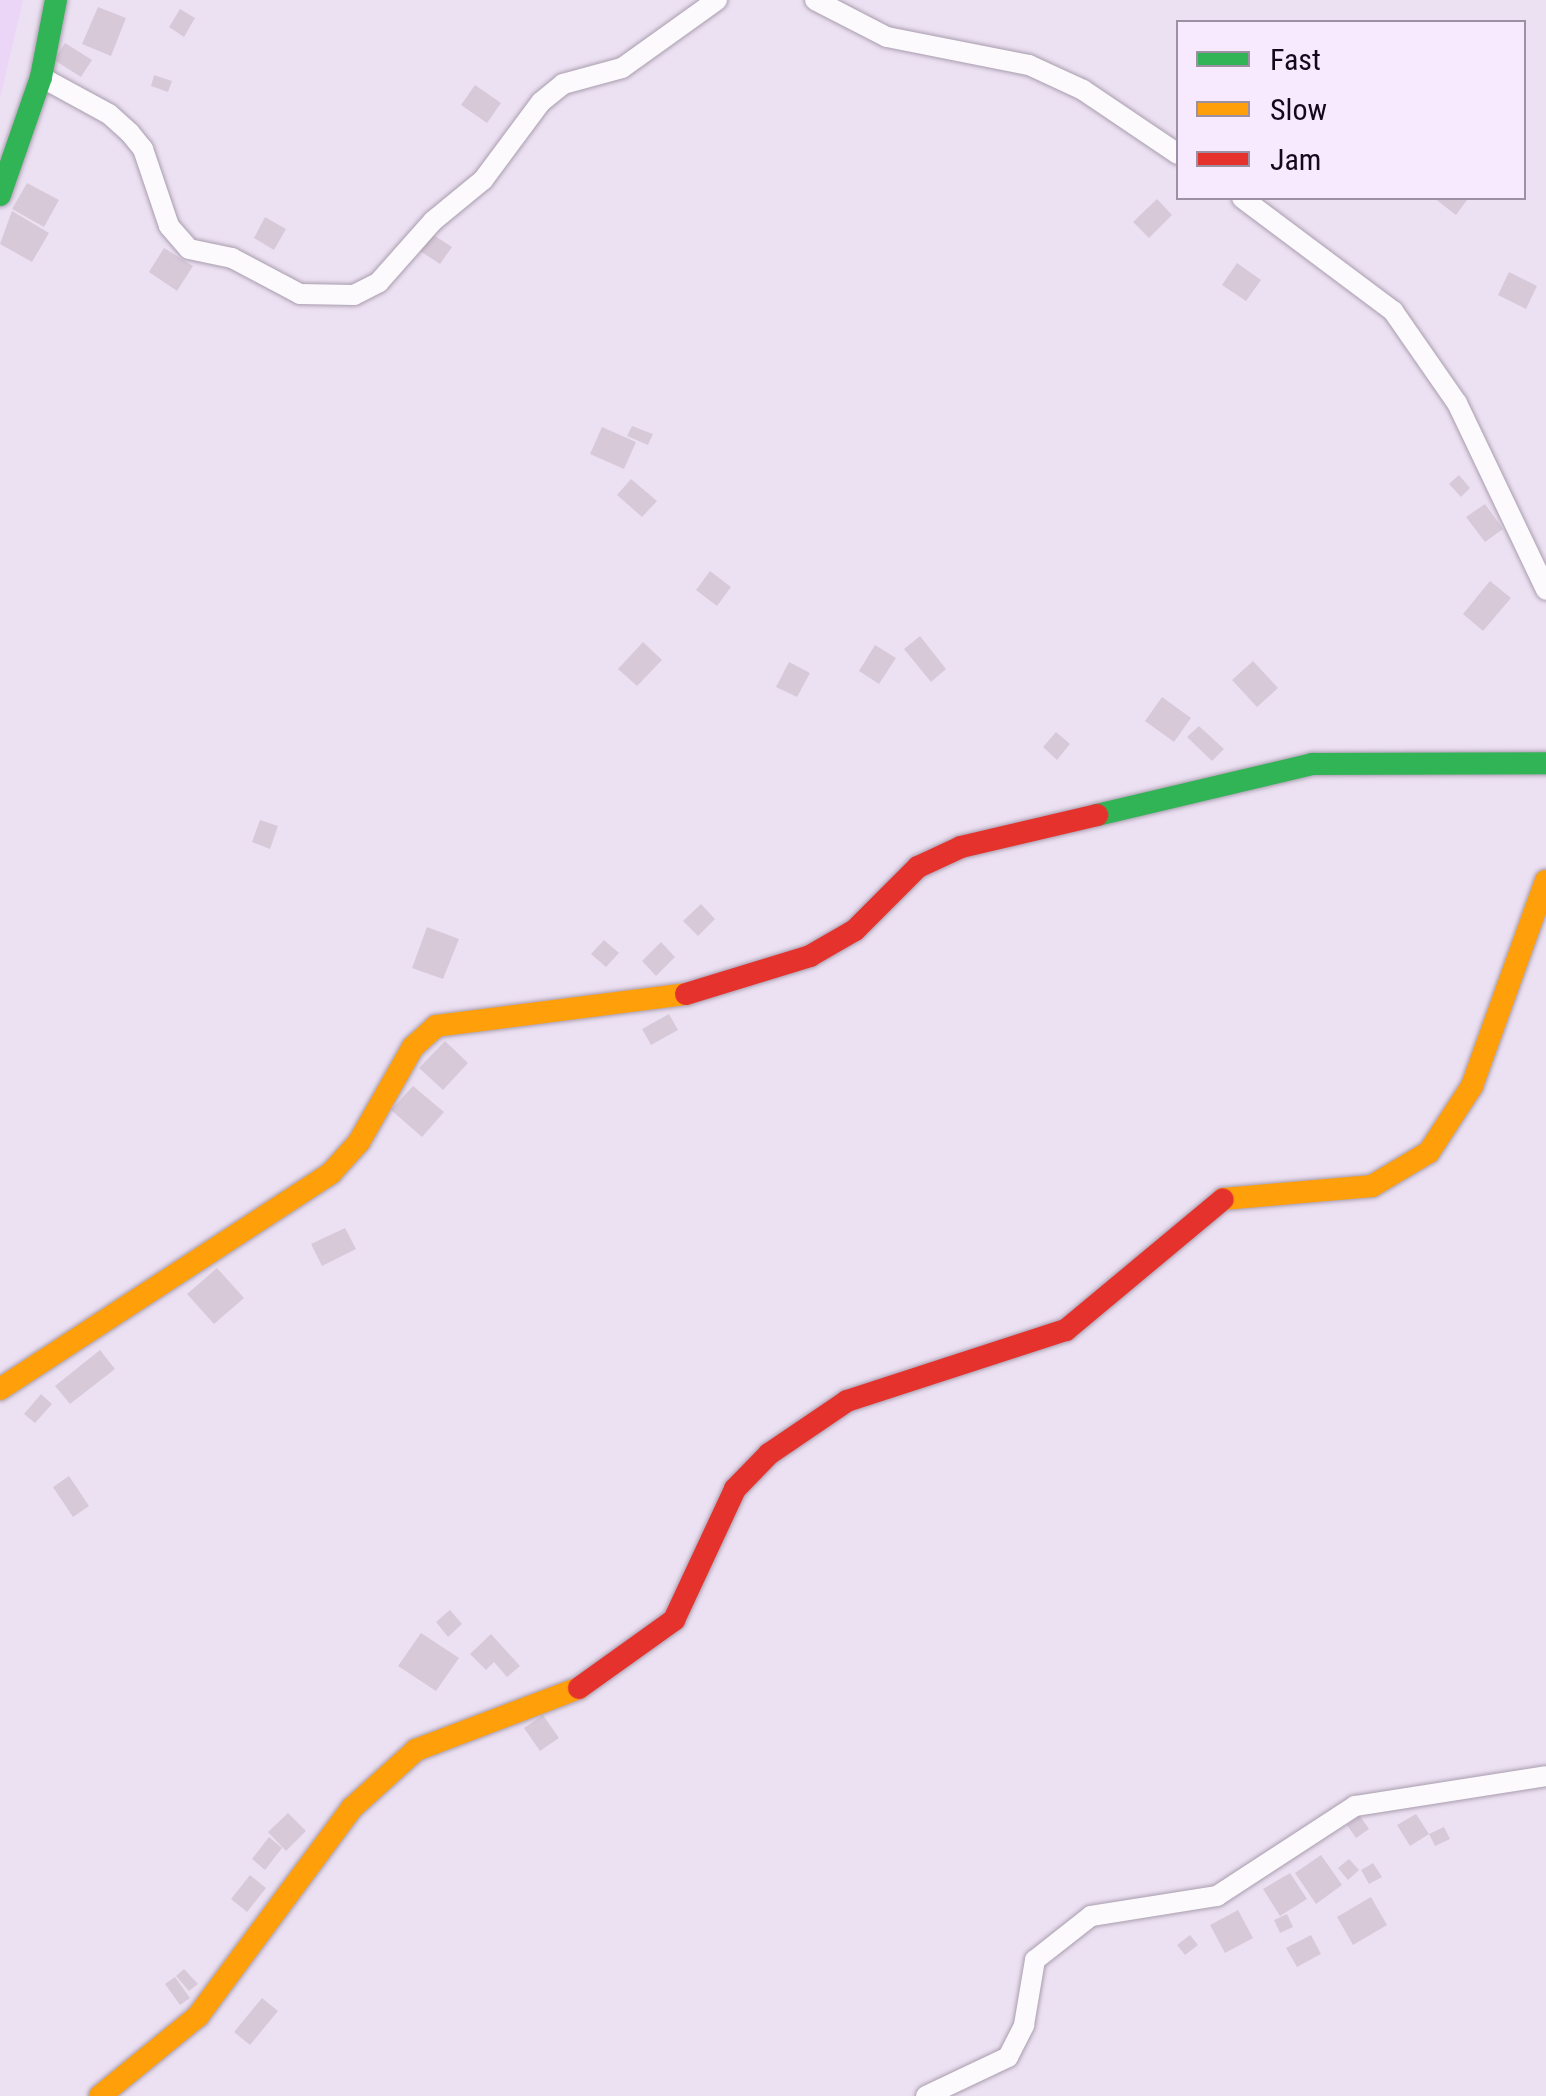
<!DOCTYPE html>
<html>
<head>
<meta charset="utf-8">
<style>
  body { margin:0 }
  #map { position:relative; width:1546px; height:2096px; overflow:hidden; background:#ece1f2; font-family:"Roboto Condensed",sans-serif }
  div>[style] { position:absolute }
  .built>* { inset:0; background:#ebd6f8 }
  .building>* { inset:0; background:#d8c9d9 }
  .roads { filter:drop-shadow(0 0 2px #a89dae) drop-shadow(0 0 2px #a89dae) }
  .street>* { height:20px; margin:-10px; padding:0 10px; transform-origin:10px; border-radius:10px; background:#fcfafd }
  .fast>* { height:22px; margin:-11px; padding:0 11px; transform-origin:11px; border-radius:11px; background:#30b455 }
  .slow>* { height:22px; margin:-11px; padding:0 11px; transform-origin:11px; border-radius:11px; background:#ff9f0a }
  .jam>* { height:22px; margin:-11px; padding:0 11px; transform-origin:11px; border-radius:11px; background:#e5322d }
  span { translate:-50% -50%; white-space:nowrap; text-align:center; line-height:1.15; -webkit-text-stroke:10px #f7eaff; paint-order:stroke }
  .legend { position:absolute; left:1176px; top:20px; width:350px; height:180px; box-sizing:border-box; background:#f7eaff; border:2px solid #9c90a3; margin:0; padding:12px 18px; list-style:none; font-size:30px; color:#14091a }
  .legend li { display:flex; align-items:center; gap:20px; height:50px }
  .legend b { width:50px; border:2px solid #9c90a3 }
</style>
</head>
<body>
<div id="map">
  <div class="built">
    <i style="clip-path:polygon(0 0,23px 0,0 99px)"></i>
  </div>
  <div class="building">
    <i style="clip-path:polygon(98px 7px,126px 18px,111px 56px,82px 44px)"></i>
    <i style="clip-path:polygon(180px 9px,195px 18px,184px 37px,169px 27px)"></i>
    <i style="clip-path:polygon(65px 43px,92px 60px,81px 77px,54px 60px)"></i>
    <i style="clip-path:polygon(154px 75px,172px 81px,168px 92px,151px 86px)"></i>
    <i style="clip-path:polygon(475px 85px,501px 103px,487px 123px,461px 105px)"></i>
    <i style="clip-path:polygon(27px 183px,59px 200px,44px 227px,12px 209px)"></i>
    <i style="clip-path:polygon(1434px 198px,1464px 198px,1467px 200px,1456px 215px)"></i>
    <i style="clip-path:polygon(1157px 199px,1172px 215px,1149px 238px,1133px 222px)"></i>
    <i style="clip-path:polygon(12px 211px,49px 233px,32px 262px,0 244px)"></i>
    <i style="clip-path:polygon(265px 217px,286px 229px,274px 250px,254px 238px)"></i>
    <i style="clip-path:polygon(432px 234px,452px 247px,440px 264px,420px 251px)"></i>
    <i style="clip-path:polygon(164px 248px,193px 266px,177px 291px,149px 272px)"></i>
    <i style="clip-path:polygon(1237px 263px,1261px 280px,1246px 301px,1222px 285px)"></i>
    <i style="clip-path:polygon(1509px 272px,1537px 286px,1526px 309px,1498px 295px)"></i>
    <i style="clip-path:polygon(632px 426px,653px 434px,648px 445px,627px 436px)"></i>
    <i style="clip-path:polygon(602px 427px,636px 442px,624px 469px,590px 454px)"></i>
    <i style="clip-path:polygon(1459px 475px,1470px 488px,1461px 497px,1449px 484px)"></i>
    <i style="clip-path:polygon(631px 479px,657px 501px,642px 517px,617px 495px)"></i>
    <i style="clip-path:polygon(1485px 504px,1503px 529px,1485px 542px,1466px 517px)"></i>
    <i style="clip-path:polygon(710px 571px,731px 587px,717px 606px,696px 590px)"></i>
    <i style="clip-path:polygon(1490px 581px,1511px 598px,1483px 631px,1463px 614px)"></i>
    <i style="clip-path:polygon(920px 636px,946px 669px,931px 682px,904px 649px)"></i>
    <i style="clip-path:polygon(643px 642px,662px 660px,637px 686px,618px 669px)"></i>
    <i style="clip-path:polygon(875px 645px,896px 658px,879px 684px,859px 671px)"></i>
    <i style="clip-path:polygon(1253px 661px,1278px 688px,1257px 707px,1232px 680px)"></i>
    <i style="clip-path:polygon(789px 662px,810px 673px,797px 697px,776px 687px)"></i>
    <i style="clip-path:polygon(1162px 697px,1191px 718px,1174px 742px,1145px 721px)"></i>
    <i style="clip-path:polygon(1199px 726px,1224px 749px,1212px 761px,1187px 737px)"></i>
    <i style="clip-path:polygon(1056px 732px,1070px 744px,1057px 760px,1043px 747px)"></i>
    <i style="clip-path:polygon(260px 820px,278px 826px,270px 849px,252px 842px)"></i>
    <i style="clip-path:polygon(701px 904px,715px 919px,698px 936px,683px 921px)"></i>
    <i style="clip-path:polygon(427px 927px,459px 939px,443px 979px,412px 968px)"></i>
    <i style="clip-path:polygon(604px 940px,619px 953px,606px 967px,591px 954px)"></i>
    <i style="clip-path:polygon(661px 942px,675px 957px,656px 976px,642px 961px)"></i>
    <i style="clip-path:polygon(669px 1014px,678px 1030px,651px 1045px,642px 1029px)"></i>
    <i style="clip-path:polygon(445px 1041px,468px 1063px,443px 1090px,419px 1068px)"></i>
    <i style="clip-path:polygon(413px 1086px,444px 1112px,422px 1137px,391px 1110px)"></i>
    <i style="clip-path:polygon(345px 1228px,356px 1249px,322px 1266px,311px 1244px)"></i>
    <i style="clip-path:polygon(217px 1268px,244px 1298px,214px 1324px,187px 1294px)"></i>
    <i style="clip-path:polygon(100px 1350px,115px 1369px,70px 1404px,55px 1386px)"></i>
    <i style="clip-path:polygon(41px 1394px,52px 1404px,35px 1423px,24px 1414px)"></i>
    <i style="clip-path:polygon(69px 1476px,89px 1506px,73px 1517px,53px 1487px)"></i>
    <i style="clip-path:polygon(450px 1610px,462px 1624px,448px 1637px,436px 1622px)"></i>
    <i style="clip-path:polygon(421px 1633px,459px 1658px,436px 1691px,398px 1666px)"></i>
    <i style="clip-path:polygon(491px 1634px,520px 1666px,507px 1677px,494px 1662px,486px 1670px,470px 1654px)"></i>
    <i style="clip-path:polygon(543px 1715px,559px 1738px,540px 1751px,524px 1728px)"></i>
    <i style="clip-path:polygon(288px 1813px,306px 1831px,286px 1851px,268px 1832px)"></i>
    <i style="clip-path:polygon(1416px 1814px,1429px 1834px,1410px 1846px,1397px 1825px)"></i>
    <i style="clip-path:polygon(1360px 1816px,1369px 1829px,1356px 1838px,1347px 1825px)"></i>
    <i style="clip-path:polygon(1444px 1827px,1450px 1839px,1435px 1846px,1429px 1834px)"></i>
    <i style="clip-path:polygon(269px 1837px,282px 1848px,265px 1870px,252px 1859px)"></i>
    <i style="clip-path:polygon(1321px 1855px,1342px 1885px,1316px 1904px,1295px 1873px)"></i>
    <i style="clip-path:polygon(1349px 1859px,1359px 1870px,1348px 1880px,1338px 1868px)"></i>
    <i style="clip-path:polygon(1373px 1863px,1382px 1877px,1369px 1884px,1361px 1870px)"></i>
    <i style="clip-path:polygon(1290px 1873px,1307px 1899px,1280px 1916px,1263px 1889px)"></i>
    <i style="clip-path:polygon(250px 1875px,266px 1888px,247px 1912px,231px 1899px)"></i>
    <i style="clip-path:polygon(1371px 1897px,1387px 1925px,1353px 1945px,1337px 1917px)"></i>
    <i style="clip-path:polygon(1238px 1910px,1253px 1938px,1225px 1953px,1210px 1925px)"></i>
    <i style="clip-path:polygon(1287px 1914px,1293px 1927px,1280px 1933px,1274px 1920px)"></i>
    <i style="clip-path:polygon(1190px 1935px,1198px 1945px,1185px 1955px,1177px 1945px)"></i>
    <i style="clip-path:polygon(1311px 1935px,1321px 1954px,1297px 1967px,1286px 1948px)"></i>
    <i style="clip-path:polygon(184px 1969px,198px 1984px,189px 1991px,176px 1976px)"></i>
    <i style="clip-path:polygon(175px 1977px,190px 1998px,180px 2005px,165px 1984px)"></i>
    <i style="clip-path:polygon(262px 1998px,278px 2011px,250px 2045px,234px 2032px)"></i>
  </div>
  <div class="roads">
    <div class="street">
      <i style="left:815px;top:0;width:81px;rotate:27.2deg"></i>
      <i style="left:887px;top:37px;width:145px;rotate:11.2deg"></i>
      <i style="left:1029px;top:65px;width:60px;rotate:24.8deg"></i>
      <i style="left:1083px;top:90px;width:115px;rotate:34deg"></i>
      <i style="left:41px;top:77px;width:77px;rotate:28.6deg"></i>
      <i style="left:109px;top:114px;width:28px;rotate:42deg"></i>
      <i style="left:130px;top:133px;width:21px;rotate:51deg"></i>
      <i style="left:143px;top:149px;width:81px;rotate:71.3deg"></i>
      <i style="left:169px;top:226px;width:30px;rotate:49deg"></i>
      <i style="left:189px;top:249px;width:44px;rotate:11.8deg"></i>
      <i style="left:232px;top:258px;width:77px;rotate:27.9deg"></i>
      <i style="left:300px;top:294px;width:54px;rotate:1.1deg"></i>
      <i style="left:354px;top:295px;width:28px;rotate:-27deg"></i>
      <i style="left:379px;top:282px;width:81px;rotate:-48.5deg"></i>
      <i style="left:433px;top:221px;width:65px;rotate:-39.4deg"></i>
      <i style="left:483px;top:180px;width:97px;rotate:-53.4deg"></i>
      <i style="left:541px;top:102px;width:28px;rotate:-39deg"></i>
      <i style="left:563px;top:84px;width:61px;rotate:-15.2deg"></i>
      <i style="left:622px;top:68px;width:117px;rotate:-35.6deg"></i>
      <i style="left:1242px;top:198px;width:189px;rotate:36.8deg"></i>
      <i style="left:1393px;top:311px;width:112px;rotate:55.2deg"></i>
      <i style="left:1457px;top:403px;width:207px;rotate:64.5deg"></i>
      <i style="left:926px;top:2096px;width:91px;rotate:-25.4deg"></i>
      <i style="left:1008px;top:2057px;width:36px;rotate:-63deg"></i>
      <i style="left:1024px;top:2025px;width:66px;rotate:-80.4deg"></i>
      <i style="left:1035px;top:1960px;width:71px;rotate:-38.2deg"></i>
      <i style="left:1091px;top:1916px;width:128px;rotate:-9deg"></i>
      <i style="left:1217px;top:1896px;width:165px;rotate:-33.1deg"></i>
      <i style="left:1355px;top:1806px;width:193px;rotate:-8.9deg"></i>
    </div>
    <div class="fast">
      <i style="left:0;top:195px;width:125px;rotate:-70.8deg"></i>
      <i style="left:41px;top:77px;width:78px;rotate:-79deg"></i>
      <i style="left:1097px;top:815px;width:221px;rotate:-13.3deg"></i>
      <i style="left:1312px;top:764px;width:234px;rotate:-0.2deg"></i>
    </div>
    <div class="slow">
      <i style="left:1223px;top:1199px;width:150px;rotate:-5deg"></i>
      <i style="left:1372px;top:1186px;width:66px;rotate:-30.8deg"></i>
      <i style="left:1429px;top:1152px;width:79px;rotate:-56.9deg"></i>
      <i style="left:1472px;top:1086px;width:218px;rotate:-70.2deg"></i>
      <i style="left:0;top:1389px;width:395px;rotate:-33.1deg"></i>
      <i style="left:331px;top:1173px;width:42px;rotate:-47.9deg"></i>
      <i style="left:359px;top:1142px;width:109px;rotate:-60.4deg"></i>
      <i style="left:413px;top:1047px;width:31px;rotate:-42deg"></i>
      <i style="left:436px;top:1026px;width:252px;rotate:-7.3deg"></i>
      <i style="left:100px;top:2096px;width:127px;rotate:-39.2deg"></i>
      <i style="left:198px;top:2016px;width:259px;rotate:-53.5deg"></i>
      <i style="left:352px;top:1808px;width:86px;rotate:-42.2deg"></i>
      <i style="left:416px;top:1750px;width:174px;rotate:-20.8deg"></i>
    </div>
    <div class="jam">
      <i style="left:686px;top:994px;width:130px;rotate:-17deg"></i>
      <i style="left:810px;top:956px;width:52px;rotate:-30deg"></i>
      <i style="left:855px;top:930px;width:89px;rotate:-45deg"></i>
      <i style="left:918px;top:867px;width:47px;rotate:-24.9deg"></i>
      <i style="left:961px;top:847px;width:140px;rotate:-13.2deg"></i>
      <i style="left:579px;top:1688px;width:117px;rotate:-35.6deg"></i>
      <i style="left:674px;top:1620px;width:145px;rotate:-65deg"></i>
      <i style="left:735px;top:1489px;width:49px;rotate:-45.8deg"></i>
      <i style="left:769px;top:1454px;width:94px;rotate:-34.2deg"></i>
      <i style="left:847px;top:1401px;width:230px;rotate:-18deg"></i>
      <i style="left:1066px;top:1330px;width:204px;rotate:-39.8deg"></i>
    </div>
  </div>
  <ul class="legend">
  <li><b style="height:12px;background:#30b455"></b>Fast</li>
  <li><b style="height:12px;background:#ff9f0a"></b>Slow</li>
  <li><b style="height:12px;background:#e5322d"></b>Jam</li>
  </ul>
</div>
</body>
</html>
